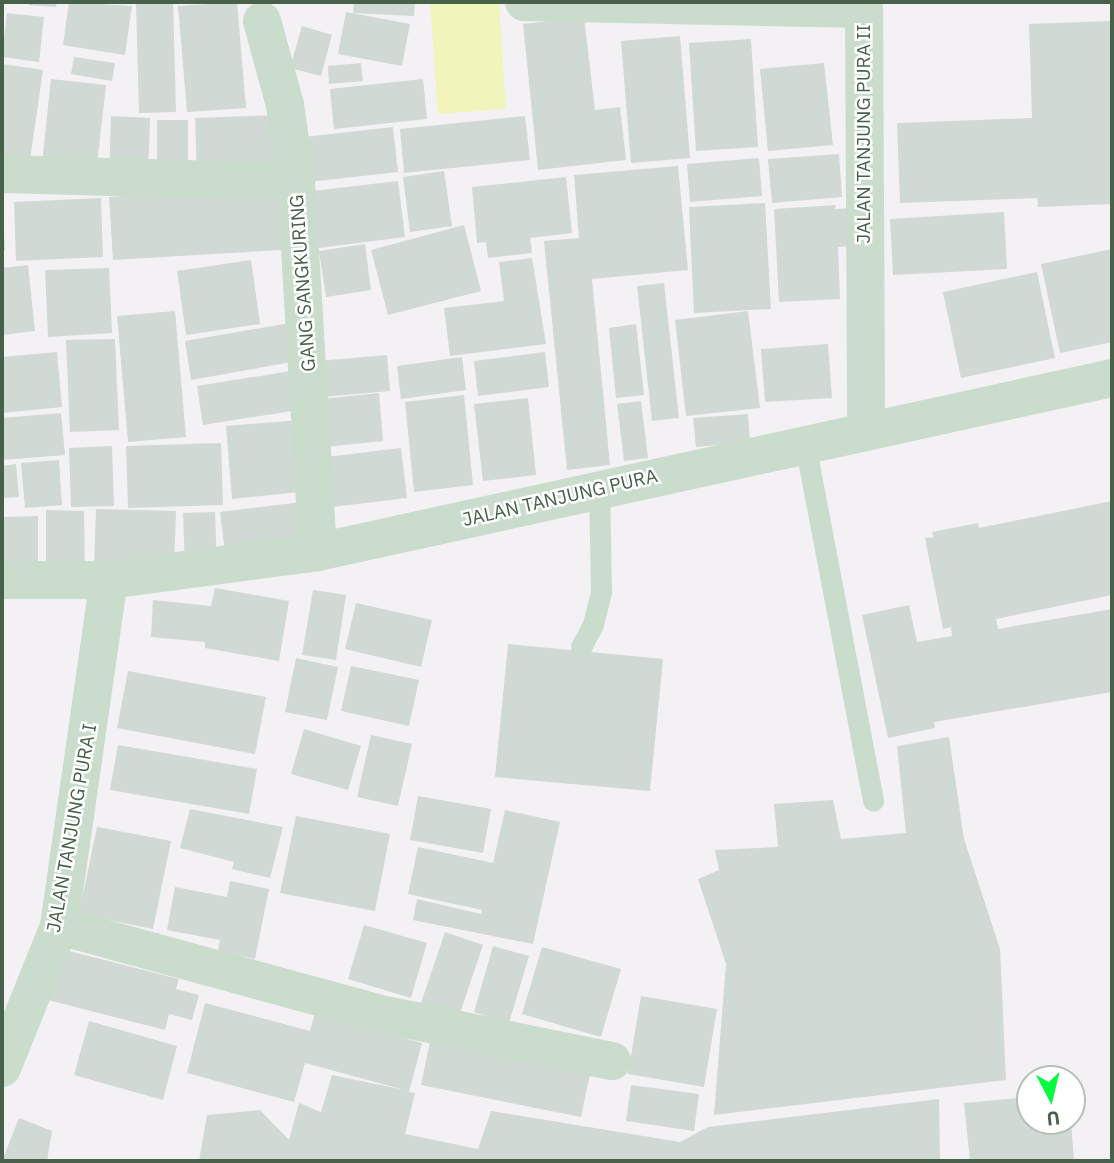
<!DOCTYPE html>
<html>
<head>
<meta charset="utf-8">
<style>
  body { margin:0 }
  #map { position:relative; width:1114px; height:1163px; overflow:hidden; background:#f3f1f4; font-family:"IBM Plex Sans",sans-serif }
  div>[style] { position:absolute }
  .green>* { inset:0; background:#f1f5bc }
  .building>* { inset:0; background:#d0d9d3 }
  .service>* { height:21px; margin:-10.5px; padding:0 10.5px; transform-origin:10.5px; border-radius:10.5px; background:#cadccc }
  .minor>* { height:38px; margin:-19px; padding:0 19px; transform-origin:19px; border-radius:19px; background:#cadccc }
  .tertiary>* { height:38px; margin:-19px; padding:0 19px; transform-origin:19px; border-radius:19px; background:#cadccc }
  span { translate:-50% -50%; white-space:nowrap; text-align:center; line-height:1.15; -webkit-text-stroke:5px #fff; paint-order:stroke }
  .street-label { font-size:19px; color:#47614b }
  .frame { position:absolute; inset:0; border:4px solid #47614b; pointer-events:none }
  .north { position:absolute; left:1016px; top:1065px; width:70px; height:70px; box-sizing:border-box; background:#fff; border:2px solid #b5c0b7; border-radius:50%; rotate:173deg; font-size:19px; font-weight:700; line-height:28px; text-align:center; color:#47614b }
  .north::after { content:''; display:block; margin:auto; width:24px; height:32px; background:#04fb3f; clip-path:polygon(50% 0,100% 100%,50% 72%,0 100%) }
</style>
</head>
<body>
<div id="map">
  <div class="green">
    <i style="clip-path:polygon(430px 2px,499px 2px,506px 109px,438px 114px)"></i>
  </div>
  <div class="building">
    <i style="clip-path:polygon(29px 2px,57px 2px,56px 7px,29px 5px)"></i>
    <i style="clip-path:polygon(69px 2px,132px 6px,125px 55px,63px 45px)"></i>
    <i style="clip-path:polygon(136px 2px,173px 2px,176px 112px,139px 113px)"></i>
    <i style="clip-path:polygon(237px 2px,246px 108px,187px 112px,178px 6px)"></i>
    <i style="clip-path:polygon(354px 2px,415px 2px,414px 16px,353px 13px)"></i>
    <i style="clip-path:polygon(346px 12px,410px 24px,402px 66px,338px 54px)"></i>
    <i style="clip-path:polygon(7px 13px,44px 17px,39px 62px,2px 57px)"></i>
    <i style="clip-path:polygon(584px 17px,595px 110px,620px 107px,626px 160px,538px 170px,523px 24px)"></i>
    <i style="clip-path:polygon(1112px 21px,1112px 204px,1038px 207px,1037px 198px,900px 203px,897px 123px,1032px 118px,1029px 24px)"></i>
    <i style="clip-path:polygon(302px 26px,332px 35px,321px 76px,290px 68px)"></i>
    <i style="clip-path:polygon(680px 36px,690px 158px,631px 163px,621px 41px)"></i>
    <i style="clip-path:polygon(751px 39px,758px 147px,696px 151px,689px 43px)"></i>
    <i style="clip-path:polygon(74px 57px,115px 63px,112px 81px,71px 74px)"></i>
    <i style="clip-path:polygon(361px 63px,363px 81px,329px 84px,328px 66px)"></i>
    <i style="clip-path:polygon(824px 63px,833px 145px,768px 151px,760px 69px)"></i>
    <i style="clip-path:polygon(3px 64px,43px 70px,30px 160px,2px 156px)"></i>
    <i style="clip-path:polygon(51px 79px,106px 85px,96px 173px,41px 173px)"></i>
    <i style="clip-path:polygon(423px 79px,427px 119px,334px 129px,330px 89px)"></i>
    <i style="clip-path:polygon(279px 115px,281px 175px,197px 178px,195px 118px)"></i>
    <i style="clip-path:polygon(111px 116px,150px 118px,148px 176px,109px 175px)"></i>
    <i style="clip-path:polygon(525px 116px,530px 160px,404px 173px,400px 129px)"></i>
    <i style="clip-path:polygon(157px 120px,188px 120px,188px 174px,157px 175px)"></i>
    <i style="clip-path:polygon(393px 127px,398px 172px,309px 182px,304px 137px)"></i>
    <i style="clip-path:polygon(839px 154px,842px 197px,772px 203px,768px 159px)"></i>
    <i style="clip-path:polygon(759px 158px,762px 196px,690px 202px,687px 164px)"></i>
    <i style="clip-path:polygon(678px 166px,688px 270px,592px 279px,610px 465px,567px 470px,544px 241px,579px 238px,574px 175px)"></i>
    <i style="clip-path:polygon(444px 171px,452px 226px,410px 232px,403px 177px)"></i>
    <i style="clip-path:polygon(566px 177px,572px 233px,530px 238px,532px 253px,488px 258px,486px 242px,477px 243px,472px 187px)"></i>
    <i style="clip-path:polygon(398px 181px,405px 237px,319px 248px,312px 191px)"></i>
    <i style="clip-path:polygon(293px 186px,297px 249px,113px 260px,109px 197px)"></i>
    <i style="clip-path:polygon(101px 198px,103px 257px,16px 261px,14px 202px)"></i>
    <i style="clip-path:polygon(765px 203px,771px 309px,694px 313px,689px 207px)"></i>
    <i style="clip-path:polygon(836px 205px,835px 209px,854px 208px,856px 246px,838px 247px,840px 299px,779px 302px,774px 209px)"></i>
    <i style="clip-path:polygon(1004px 212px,1007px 269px,893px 275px,890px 219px)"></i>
    <i style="clip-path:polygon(464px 225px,481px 291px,388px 315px,371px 250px)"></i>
    <i style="clip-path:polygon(2px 232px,4px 232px,5px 250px,2px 251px)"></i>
    <i style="clip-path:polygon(365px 244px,371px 290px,326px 297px,319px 251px)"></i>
    <i style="clip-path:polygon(1112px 249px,1112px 342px,1060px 353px,1041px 264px)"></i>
    <i style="clip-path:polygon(532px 258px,546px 344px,450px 356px,444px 308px,504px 301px,499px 262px)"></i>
    <i style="clip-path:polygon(251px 260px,260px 324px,186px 335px,177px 271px)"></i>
    <i style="clip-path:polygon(28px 265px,35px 331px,2px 335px,2px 268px)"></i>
    <i style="clip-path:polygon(109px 268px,112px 333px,48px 337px,45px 270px)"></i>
    <i style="clip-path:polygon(1037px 272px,1055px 358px,961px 378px,943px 292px)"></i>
    <i style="clip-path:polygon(664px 283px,679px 418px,652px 421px,637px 286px)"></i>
    <i style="clip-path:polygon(175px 311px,186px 437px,128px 442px,117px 316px)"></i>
    <i style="clip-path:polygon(748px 311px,760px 408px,686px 416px,675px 320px)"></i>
    <i style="clip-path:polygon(296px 322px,303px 360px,191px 380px,185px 341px)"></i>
    <i style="clip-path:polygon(636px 324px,644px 395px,616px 398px,609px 328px)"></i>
    <i style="clip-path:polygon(115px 339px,119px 430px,70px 432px,66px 340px)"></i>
    <i style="clip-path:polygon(828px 344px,832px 398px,765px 402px,761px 349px)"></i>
    <i style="clip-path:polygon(57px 352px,62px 407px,2px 413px,2px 357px)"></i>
    <i style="clip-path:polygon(545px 352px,549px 387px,478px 396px,474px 361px)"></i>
    <i style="clip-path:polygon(387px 355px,390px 391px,322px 397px,318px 361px)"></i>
    <i style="clip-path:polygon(462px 357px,466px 390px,401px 399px,397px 366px)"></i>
    <i style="clip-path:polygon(297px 370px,304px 409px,203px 425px,197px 386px)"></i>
    <i style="clip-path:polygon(379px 393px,383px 441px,325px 447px,321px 399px)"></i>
    <i style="clip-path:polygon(464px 395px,473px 485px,414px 492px,405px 402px)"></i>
    <i style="clip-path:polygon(528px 398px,536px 475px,483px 481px,474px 404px)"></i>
    <i style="clip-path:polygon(641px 401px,648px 458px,624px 461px,617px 404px)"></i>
    <i style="clip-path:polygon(61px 413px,65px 455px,2px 460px,2px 418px)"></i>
    <i style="clip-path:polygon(748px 414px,750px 442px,696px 447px,693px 418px)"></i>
    <i style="clip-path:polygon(301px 420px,308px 491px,232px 499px,226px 426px)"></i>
    <i style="clip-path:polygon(221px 443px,223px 505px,128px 508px,126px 446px)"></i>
    <i style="clip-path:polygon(112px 446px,114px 506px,71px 507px,69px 448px)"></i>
    <i style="clip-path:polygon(401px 448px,407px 498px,324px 508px,318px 458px)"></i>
    <i style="clip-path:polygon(59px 460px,62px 505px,25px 508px,21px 463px)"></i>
    <i style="clip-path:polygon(16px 464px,19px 497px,2px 498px,2px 466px)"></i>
    <i style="clip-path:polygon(1112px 501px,1112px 595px,996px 619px,998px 629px,1112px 609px,1112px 692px,934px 722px,935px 728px,888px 738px,862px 615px,909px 605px,917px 642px,952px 636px,951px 627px,943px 629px,925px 538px,934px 537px,932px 532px,978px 523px,979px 528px)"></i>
    <i style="clip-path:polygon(302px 502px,308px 551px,226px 561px,220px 512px)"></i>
    <i style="clip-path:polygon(96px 509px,176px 511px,174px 567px,94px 565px)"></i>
    <i style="clip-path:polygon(46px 510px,84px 511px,85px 569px,46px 570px)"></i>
    <i style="clip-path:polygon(215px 512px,217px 566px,185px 567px,183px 513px)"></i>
    <i style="clip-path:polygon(38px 516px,38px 571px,2px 571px,2px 517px)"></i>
    <i style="clip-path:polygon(215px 588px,289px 601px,279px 661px,205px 648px,205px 642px,151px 637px,153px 600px,211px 606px)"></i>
    <i style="clip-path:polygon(313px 590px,346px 595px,336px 660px,302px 655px)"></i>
    <i style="clip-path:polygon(356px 603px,432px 620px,421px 667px,345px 649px)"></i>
    <i style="clip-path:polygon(508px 644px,663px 659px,650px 791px,495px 777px)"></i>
    <i style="clip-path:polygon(296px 658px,338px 667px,327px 720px,285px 712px)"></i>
    <i style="clip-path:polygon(351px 666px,419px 680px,409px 726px,341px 711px)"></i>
    <i style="clip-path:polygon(128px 671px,266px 697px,255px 754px,117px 728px)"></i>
    <i style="clip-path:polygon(304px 729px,361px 746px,348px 790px,291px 774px)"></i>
    <i style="clip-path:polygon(371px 735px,412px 744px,398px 806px,357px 797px)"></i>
    <i style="clip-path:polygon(949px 737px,964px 839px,1000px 949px,1006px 1080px,714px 1115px,726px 964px,698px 879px,719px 870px,715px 850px,778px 847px,774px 804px,833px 800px,841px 839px,906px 833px,897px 746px)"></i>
    <i style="clip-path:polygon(118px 745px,257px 769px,249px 814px,110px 790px)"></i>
    <i style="clip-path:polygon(418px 796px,491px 809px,483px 853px,410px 840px)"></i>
    <i style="clip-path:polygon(190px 809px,283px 827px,270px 878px,232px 869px,234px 862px,180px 848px)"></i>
    <i style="clip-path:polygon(505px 810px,560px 822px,533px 944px,413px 920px,417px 899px,481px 914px,482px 910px,408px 894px,418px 847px,493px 863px)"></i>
    <i style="clip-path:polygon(296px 816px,390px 834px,375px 911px,280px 893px)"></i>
    <i style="clip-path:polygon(97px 827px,171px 841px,153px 929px,79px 914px)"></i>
    <i style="clip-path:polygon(230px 881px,269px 889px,255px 959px,218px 951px,220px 940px,167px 930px,175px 887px,227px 897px)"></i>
    <i style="clip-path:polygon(364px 925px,427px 943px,411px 998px,348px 979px)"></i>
    <i style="clip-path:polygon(445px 932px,483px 945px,458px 1019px,420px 1006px)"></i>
    <i style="clip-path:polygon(493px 946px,529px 956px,509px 1023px,474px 1012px)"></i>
    <i style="clip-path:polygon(542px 947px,621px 969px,601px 1037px,522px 1014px)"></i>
    <i style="clip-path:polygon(61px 949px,179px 979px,176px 989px,199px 995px,192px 1020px,169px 1014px,165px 1030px,48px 1000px)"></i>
    <i style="clip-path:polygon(641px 996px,717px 1009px,704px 1087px,628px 1074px)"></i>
    <i style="clip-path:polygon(205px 1003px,310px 1031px,315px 1013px,422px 1043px,409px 1092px,415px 1093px,405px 1134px,478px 1149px,491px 1111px,680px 1142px,708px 1127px,939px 1099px,940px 1161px,199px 1161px,207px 1115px,260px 1110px,289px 1140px,299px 1103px,321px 1112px,332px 1075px,405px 1090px,305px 1063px,294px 1102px,187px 1073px)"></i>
    <i style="clip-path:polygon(89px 1021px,177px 1046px,163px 1100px,74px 1075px)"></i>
    <i style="clip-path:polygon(432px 1032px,592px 1065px,581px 1117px,421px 1085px)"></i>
    <i style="clip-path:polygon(631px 1085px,699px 1094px,694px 1131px,626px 1121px)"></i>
    <i style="clip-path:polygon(1030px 1097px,1030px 1121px,1071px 1121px,1074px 1161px,970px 1161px,964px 1103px)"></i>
    <i style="clip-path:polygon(19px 1118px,52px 1131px,47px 1161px,2px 1161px)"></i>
  </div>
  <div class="service">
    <i style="left:805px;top:444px;width:363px;rotate:79.2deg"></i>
    <i style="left:581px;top:647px;width:26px;rotate:-62deg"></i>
    <i style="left:593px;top:624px;width:34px;rotate:-76deg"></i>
    <i style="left:601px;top:591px;width:102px;rotate:-91.1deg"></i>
  </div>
  <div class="minor">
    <i style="left:524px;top:2px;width:340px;rotate:1.2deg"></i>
    <i style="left:864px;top:9px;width:422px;rotate:89.7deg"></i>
    <i style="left:262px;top:21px;width:87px;rotate:74.7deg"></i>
    <i style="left:285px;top:105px;width:78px;rotate:81.9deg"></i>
    <i style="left:2px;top:174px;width:294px;rotate:1.6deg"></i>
    <i style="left:296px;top:182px;width:371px;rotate:86.6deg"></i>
    <i style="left:59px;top:926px;width:329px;rotate:15.3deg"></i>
    <i style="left:376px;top:1013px;width:241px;rotate:11.5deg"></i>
  </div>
  <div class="tertiary">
    <i style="left:2px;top:580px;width:107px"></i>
    <i style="left:109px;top:580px;width:211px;rotate:-7.6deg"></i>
    <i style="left:318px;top:552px;width:813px;rotate:-12.36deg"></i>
    <i style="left:2px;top:1068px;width:153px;rotate:-68.1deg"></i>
    <i style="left:59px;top:926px;width:350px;rotate:-81.8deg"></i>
  </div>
  <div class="street-label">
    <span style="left:864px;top:134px;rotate:-90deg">JALAN TANJUNG PURA II</span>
    <span style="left:303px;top:283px;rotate:-94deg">GANG SANGKURING</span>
    <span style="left:560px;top:498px;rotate:-13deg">JALAN TANJUNG PURA</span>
    <span style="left:72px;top:828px;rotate:-80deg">JALAN TANJUNG PURA I</span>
  </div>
  <div class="frame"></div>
  <div class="north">U</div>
</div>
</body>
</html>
